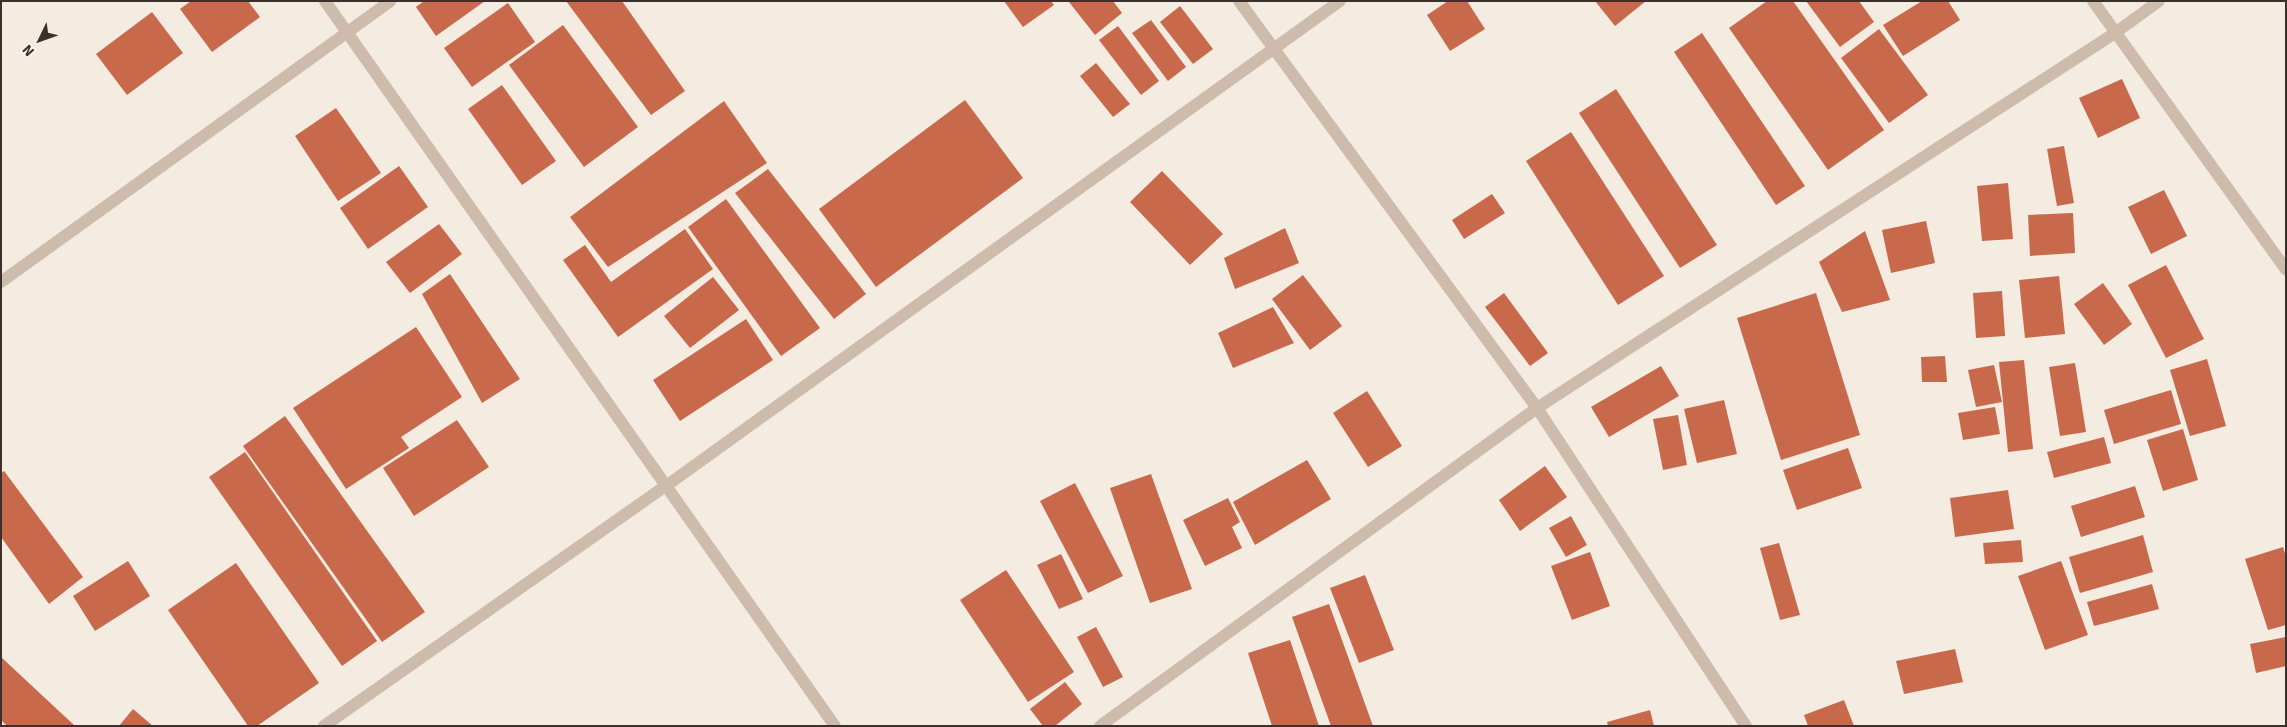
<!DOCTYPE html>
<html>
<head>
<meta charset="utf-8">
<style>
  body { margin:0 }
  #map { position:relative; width:2287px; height:727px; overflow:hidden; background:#f4ebe1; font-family:Signika,sans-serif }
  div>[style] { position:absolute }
  .building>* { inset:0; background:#c8694b }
  .minor>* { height:12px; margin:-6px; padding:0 6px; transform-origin:6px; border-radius:6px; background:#cdbbac }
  span { translate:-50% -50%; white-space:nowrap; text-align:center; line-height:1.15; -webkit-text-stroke:4.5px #fbf5ee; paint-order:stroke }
  .frame { position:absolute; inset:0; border:2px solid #3b302b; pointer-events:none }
  .north { position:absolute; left:15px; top:15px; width:50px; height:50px; -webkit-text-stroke:4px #fbf5ee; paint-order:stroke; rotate:228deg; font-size:14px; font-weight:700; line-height:20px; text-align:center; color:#3b302b }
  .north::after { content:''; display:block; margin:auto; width:18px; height:22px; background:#3b302b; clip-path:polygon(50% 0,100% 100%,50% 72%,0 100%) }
</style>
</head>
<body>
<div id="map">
  <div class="building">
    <i style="clip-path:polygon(191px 1px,248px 1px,260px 17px,212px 52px,180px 9px)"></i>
    <i style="clip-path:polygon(424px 1px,485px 1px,436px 36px,416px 7px)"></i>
    <i style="clip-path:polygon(566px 1px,622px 1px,685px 91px,651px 115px)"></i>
    <i style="clip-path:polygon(1004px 1px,1051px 1px,1054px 5px,1023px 27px)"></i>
    <i style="clip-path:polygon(1113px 1px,1122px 13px,1095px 35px,1069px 2px)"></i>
    <i style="clip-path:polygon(1448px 1px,1467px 1px,1485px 29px,1450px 51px,1427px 15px)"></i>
    <i style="clip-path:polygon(1595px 1px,1646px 1px,1615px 26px)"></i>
    <i style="clip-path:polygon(1767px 1px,1793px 1px,1884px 130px,1828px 170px,1729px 28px)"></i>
    <i style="clip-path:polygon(1806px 1px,1859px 1px,1874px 22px,1840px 47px)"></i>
    <i style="clip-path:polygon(1922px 1px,1948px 1px,1960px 20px,1903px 56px,1883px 25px)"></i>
    <i style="clip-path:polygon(508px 3px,535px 42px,472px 87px,444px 48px)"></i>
    <i style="clip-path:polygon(1180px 6px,1213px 49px,1193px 64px,1160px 22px)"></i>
    <i style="clip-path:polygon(152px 12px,183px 53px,127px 95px,96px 54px)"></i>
    <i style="clip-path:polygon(1151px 20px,1186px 67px,1168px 81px,1132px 33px)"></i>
    <i style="clip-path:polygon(563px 25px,638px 127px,584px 167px,509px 65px)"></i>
    <i style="clip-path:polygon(1118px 26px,1159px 81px,1141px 95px,1099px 40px)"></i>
    <i style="clip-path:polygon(1879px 29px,1928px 95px,1889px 123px,1841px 58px)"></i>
    <i style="clip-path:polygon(1702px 33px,1805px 186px,1776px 205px,1674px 52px)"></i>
    <i style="clip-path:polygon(1096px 63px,1130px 104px,1113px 117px,1080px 76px)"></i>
    <i style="clip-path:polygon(2122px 79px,2140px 118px,2098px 138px,2079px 98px)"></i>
    <i style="clip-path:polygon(502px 85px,556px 161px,522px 185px,468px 109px)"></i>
    <i style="clip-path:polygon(1616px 89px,1717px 245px,1680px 268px,1579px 113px)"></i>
    <i style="clip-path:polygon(965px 100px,1023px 178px,876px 287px,819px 209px)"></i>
    <i style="clip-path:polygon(724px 101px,767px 163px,608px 267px,570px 217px)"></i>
    <i style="clip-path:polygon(336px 108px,381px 173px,338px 201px,295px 136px)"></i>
    <i style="clip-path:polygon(1571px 132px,1664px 276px,1618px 305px,1526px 161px)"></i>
    <i style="clip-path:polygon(2064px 146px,2074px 203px,2057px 206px,2047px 149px)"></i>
    <i style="clip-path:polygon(399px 166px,428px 207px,368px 249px,340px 208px)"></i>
    <i style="clip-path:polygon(768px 169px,866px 294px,834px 319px,735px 193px)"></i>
    <i style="clip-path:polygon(1162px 171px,1223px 234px,1190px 265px,1130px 202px)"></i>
    <i style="clip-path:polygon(2008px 183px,2013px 239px,1982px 241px,1977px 186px)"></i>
    <i style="clip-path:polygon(2164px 190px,2187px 236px,2151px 254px,2128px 207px)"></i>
    <i style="clip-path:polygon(1492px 194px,1505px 213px,1464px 239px,1452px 220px)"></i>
    <i style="clip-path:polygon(726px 199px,820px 328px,781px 356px,688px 227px)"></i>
    <i style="clip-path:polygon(2073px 213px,2075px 253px,2030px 256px,2028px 215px)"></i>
    <i style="clip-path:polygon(1926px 221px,1935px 263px,1891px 273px,1882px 230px)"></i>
    <i style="clip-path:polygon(439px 224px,462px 254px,410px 293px,386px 262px)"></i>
    <i style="clip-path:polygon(1285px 228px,1299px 263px,1235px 289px,1224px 258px)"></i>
    <i style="clip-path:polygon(685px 229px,713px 269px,618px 337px,563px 260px,585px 245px,611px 282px)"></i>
    <i style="clip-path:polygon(1865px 231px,1890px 300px,1842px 312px,1819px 262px)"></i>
    <i style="clip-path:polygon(2166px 265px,2204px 339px,2166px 358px,2128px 285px)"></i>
    <i style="clip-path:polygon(450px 274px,520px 379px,482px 403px,422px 294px)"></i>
    <i style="clip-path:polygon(1303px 275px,1342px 326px,1310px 350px,1272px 299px)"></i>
    <i style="clip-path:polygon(2059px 276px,2065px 334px,2025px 338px,2019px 280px)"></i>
    <i style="clip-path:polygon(713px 277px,739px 310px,690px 348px,664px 316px)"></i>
    <i style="clip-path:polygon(2103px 283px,2132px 324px,2104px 345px,2074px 304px)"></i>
    <i style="clip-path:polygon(2002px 291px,2005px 336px,1976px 338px,1973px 293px)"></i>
    <i style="clip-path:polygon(1504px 293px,1548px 353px,1530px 366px,1485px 307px)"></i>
    <i style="clip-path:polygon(1816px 293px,1860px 435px,1781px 460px,1737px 318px)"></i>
    <i style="clip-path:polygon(1273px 307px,1294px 343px,1233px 368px,1218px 333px)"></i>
    <i style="clip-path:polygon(746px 319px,773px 360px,680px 421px,653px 380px)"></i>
    <i style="clip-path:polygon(416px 327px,462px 397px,401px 437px,409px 448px,346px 489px,293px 408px)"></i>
    <i style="clip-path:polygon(1945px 356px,1947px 382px,1922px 382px,1921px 357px)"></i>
    <i style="clip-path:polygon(2207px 359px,2226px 426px,2190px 436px,2170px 370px)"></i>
    <i style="clip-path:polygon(2024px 360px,2033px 449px,2008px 452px,1999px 362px)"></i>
    <i style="clip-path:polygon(2075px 363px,2086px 432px,2060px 436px,2049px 367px)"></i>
    <i style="clip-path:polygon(1994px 365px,2002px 402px,1976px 407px,1968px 370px)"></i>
    <i style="clip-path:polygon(1661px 366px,1679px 396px,1609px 437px,1591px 407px)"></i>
    <i style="clip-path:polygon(2171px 390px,2181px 424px,2114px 444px,2104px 410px)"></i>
    <i style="clip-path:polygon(1367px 391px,1402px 446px,1368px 467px,1333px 413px)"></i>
    <i style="clip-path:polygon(1724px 400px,1737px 454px,1697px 463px,1684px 409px)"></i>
    <i style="clip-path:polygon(1995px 407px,2000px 434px,1963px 440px,1958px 413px)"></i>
    <i style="clip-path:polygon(1678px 415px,1687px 465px,1663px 470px,1653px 419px)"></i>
    <i style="clip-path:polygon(285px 416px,425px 612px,382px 642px,243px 446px)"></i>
    <i style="clip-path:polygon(457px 420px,489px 467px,414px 516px,383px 468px)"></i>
    <i style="clip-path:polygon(2183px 429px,2198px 480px,2163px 491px,2147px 440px)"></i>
    <i style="clip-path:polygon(2104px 437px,2111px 463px,2054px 478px,2047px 452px)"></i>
    <i style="clip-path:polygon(1848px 448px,1862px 488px,1797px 510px,1783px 470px)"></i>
    <i style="clip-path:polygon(245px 452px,377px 641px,342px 666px,209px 477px)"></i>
    <i style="clip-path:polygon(1307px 460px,1331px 499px,1255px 545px,1233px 502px)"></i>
    <i style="clip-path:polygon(1545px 466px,1567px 497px,1520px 531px,1499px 500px)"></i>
    <i style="clip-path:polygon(4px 471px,83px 577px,49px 604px,1px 537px,1px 473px)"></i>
    <i style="clip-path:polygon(1151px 474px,1192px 589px,1150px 603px,1110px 488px)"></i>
    <i style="clip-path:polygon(1075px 483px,1123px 576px,1088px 593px,1040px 501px)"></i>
    <i style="clip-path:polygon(2135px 486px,2145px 517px,2081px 537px,2071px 506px)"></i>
    <i style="clip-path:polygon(2008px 490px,2014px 529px,1955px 537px,1950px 498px)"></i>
    <i style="clip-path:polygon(1228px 498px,1240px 522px,1232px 527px,1242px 548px,1205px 566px,1183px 520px)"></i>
    <i style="clip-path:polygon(1571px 516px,1587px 545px,1566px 557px,1549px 528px)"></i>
    <i style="clip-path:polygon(2143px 535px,2153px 572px,2080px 593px,2069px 557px)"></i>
    <i style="clip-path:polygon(2021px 540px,2023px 562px,1985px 564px,1983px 543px)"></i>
    <i style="clip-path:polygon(1779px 543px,1800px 615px,1780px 620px,1760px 548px)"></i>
    <i style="clip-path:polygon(2283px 547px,2286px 557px,2286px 625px,2268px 630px,2245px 559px)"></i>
    <i style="clip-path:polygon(1590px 552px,1610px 606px,1572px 620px,1551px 566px)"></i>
    <i style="clip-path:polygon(1061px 554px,1083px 599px,1059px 609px,1037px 565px)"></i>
    <i style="clip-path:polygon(128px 561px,150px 596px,95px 631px,73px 596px)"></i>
    <i style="clip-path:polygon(2061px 561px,2088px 635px,2045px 650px,2018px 576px)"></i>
    <i style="clip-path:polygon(236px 563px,319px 683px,257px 726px,248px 726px,168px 610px)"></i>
    <i style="clip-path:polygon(1006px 570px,1074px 672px,1028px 702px,960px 600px)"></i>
    <i style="clip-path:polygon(1365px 575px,1394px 650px,1359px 663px,1330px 588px)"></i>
    <i style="clip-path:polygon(2152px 584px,2159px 609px,2094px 626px,2087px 602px)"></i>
    <i style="clip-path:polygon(1329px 604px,1373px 726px,1331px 726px,1292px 617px)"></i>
    <i style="clip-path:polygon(1096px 627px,1123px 677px,1103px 687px,1077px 637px)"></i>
    <i style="clip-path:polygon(2286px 637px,2286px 666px,2256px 673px,2250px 644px)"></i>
    <i style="clip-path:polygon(1290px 640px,1319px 726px,1272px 726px,1248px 653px)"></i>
    <i style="clip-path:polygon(1955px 649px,1963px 682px,1904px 694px,1896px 661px)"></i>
    <i style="clip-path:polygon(1px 657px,75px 726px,7px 726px,1px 720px)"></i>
    <i style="clip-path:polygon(1065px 682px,1082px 704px,1055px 726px,1043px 726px,1030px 709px)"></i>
    <i style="clip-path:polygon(1844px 700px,1854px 726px,1808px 726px,1804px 715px)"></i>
    <i style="clip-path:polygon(133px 709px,153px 726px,119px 726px)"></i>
    <i style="clip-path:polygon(1650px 710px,1654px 726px,1608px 726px,1607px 722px)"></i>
  </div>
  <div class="minor">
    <i style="left:325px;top:1px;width:886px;rotate:54.88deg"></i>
    <i style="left:1239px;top:1px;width:504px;rotate:53.79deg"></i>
    <i style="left:1537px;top:408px;width:381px;rotate:56.7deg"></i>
    <i style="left:2093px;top:1px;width:331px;rotate:54.3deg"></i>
    <i style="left:1px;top:282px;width:480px;rotate:-35.8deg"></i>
    <i style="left:324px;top:726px;width:418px;rotate:-35.1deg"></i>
    <i style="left:666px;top:486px;width:830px;rotate:-35.74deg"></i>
    <i style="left:1100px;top:726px;width:540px;rotate:-36.04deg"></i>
    <i style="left:1537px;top:408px;width:689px;rotate:-32.98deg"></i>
    <i style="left:2115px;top:33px;width:54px;rotate:-36deg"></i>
  </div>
  <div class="frame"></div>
  <div class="north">N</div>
</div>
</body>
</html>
